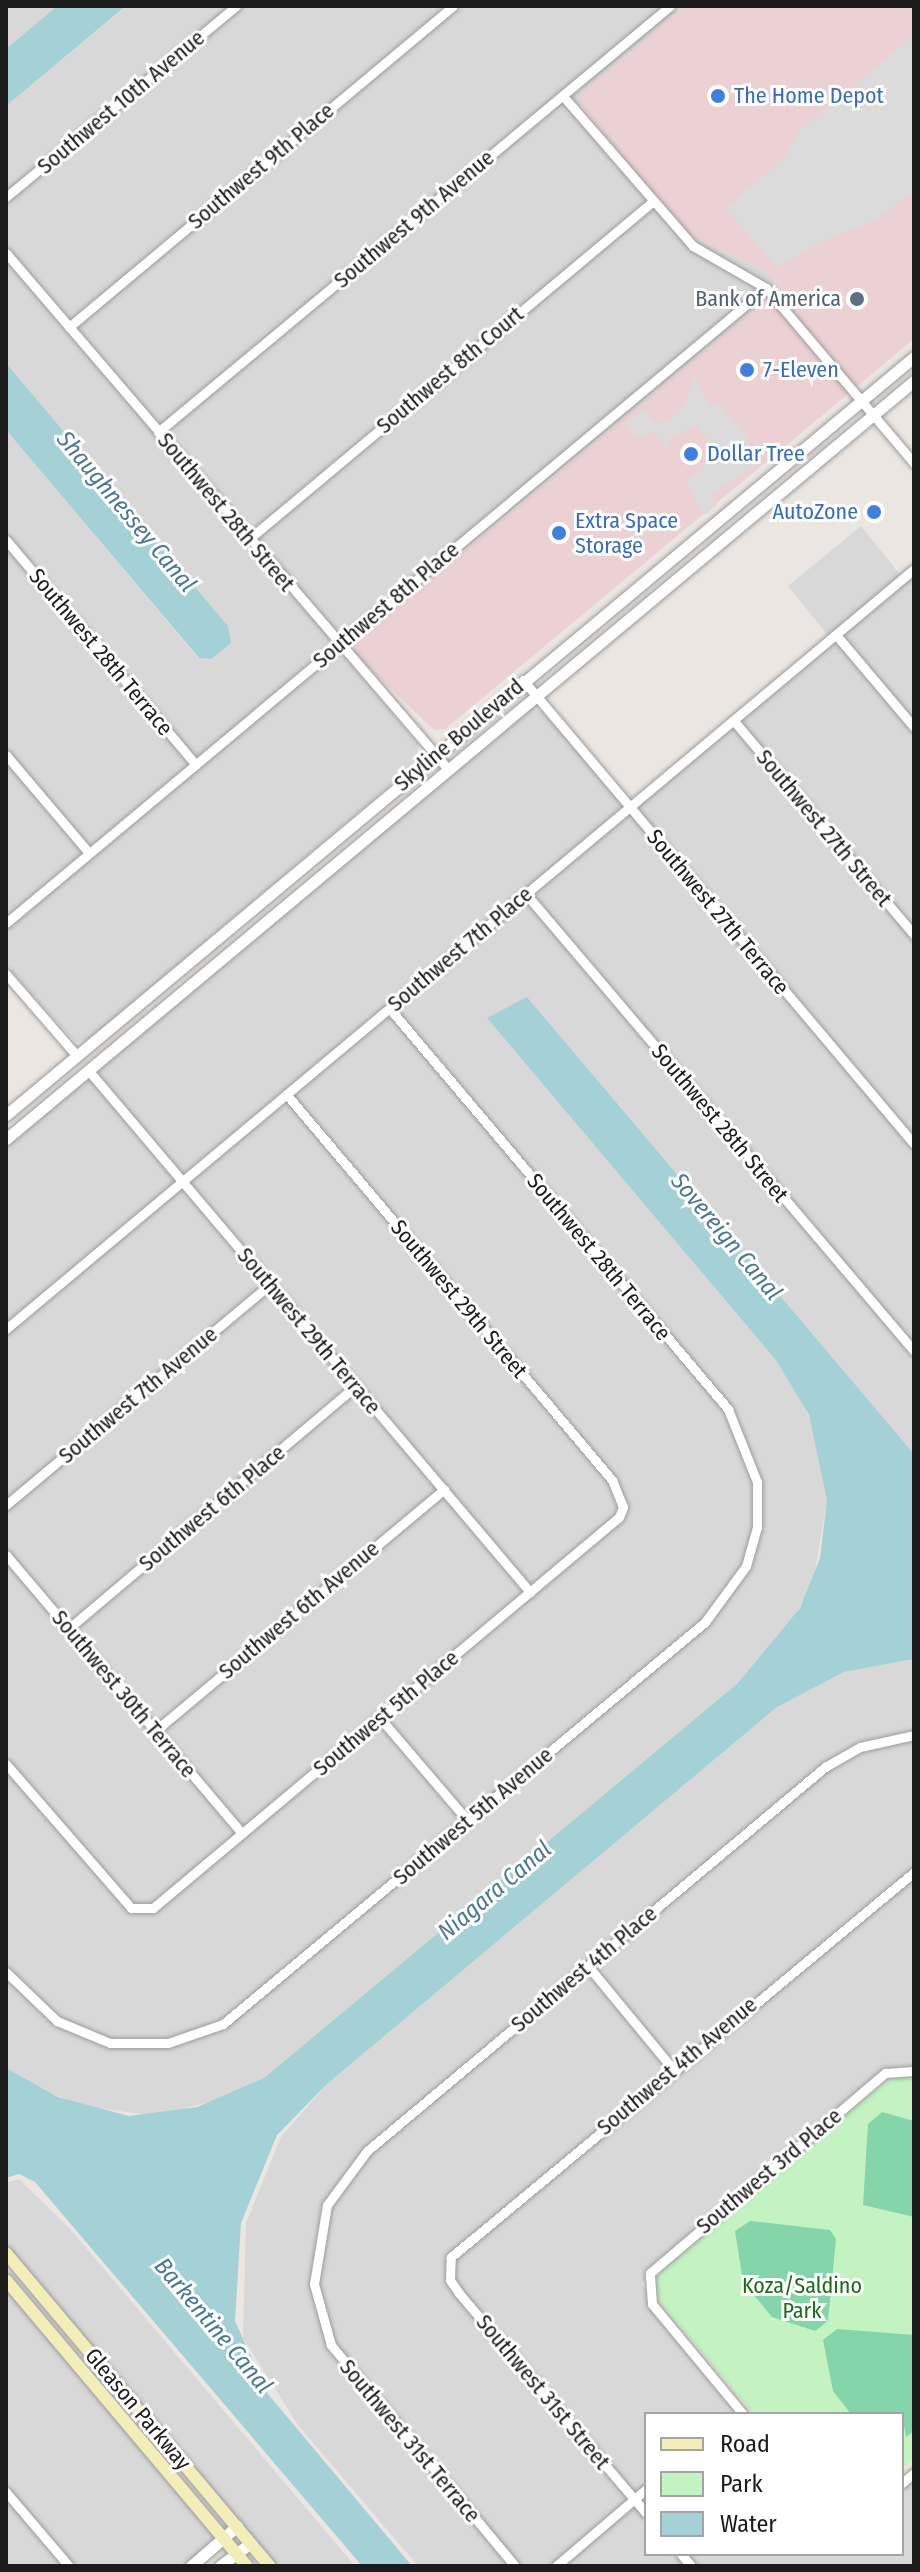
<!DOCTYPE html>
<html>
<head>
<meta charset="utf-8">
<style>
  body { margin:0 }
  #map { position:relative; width:920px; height:2572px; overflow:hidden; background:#ebe6e1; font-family:"Fira Sans Condensed",sans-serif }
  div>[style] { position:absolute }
  .residential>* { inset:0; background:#d9d8d8 }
  .commercial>* { inset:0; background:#ebd1d3 }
  .park>* { inset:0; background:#c2f3c0 }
  .pitch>* { inset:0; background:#85d5ab }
  .parking>* { inset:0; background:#dbdbdb }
  .water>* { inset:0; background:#a4d1d6 }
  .roads { filter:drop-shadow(0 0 2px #9c9c9c) drop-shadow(0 0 2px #9c9c9c) }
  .minor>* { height:9px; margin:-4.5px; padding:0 4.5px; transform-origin:4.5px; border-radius:4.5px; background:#fff }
  .tertiary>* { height:11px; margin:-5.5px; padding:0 5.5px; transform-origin:5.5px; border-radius:5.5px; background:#fff }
  .secondary>* { height:12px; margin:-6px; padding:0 6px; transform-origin:6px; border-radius:6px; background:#f3eeb7 }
  .dots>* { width:22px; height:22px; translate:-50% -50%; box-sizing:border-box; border:4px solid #fff; border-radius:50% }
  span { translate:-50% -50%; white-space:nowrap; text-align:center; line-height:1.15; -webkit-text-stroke:6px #fff; paint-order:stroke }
  .shop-label { font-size:22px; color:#366cbe }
  .left { translate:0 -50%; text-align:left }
  .right { translate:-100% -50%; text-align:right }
  .street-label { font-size:22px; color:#1b1b1b }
  .service-label { font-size:22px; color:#4e5e75 }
  .park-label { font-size:22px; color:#186d14 }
  .water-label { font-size:24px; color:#4a7893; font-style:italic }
  .frame { position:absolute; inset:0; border:8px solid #1b1b1b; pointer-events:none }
  .legend { position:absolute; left:644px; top:2412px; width:260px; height:144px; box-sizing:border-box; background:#fff; border:2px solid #a4a4a4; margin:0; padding:10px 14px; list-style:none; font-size:24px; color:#1b1b1b }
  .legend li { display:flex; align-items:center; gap:16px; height:40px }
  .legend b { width:40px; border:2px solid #a4a4a4 }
</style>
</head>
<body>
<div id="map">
  <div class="residential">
    <i style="clip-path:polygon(6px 6px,57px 6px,6px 49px)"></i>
    <i style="clip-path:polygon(127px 6px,685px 6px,583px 91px,580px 106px,683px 232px,764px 270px,780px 288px,341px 652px,418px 743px,418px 762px,87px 1041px,75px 1042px,6px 965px,6px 430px,198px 658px,228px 626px,6px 363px,6px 106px)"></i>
    <i style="clip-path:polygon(861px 526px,906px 582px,914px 576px,914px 1454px,527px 997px,798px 1390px,818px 1441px,827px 1500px,813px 1583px,785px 1633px,738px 1683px,264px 2078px,220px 2099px,156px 2116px,82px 2106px,32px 2085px,6px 2068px,6px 1146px,529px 708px,546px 713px,629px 812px,834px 643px,788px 586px)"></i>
    <i style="clip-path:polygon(914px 1659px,914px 2071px,899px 2065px,641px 2284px,745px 2414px,646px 2414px,646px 2554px,902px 2554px,902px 2486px,914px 2476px,914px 2566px,418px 2566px,298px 2425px,243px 2338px,246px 2223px,281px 2137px,327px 2084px,777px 1707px,844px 1672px)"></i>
    <i style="clip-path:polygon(19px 2179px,71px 2230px,355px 2566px,277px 2566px,270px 2559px,6px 2244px,6px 2183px)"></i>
    <i style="clip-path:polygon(6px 2289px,215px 2538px,183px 2566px,6px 2566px)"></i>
  </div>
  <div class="commercial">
    <i style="clip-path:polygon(685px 6px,914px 6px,914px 339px,445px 729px,434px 730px,354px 654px,355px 642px,780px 288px,764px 270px,683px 232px,579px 103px,583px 91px)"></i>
  </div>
  <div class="park">
    <i style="clip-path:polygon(902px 2068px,914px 2082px,914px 2459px,902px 2469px,902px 2414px,754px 2414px,645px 2285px)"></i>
  </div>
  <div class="pitch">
    <i style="clip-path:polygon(882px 2112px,914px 2121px,914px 2217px,863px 2205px,868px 2124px)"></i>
    <i style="clip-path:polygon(750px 2221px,830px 2230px,836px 2239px,828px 2321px,815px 2331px,772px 2317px,743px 2282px,735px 2231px)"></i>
    <i style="clip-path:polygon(837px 2329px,914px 2335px,914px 2431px,906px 2437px,902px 2414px,851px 2414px,833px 2391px,823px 2340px)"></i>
  </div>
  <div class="parking">
    <i style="clip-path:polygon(914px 35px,914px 190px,874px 221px,819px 242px,777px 268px,726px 208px,784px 158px,800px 130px)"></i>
    <i style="clip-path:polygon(694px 377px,711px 406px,718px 403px,749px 439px,744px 445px,758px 464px,711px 494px,716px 506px,705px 515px,685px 483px,719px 453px,696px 425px,671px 437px,668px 449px,653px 432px,637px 437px,626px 423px,643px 409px,653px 423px,668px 422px,686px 404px)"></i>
  </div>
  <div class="water">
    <i style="clip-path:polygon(57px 6px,126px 6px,6px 106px,6px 49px)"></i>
    <i style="clip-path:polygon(6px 363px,228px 626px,231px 643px,211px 659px,199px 658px,6px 430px)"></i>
    <i style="clip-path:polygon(527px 997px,914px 1454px,914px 1659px,844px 1672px,777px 1707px,327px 2084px,277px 2135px,241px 2223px,235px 2321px,268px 2394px,412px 2566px,362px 2566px,35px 2182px,19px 2174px,6px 2178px,6px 2068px,58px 2097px,129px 2116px,197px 2107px,264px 2078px,738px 1683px,800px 1608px,820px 1558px,827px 1500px,809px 1415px,776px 1360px,487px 1018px)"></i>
  </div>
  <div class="roads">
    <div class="minor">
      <i style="left:563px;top:96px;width:198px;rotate:49.1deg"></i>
      <i style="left:693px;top:246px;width:84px;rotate:29.9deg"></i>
      <i style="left:766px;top:288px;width:229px;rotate:49.8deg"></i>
      <i style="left:6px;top:197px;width:299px;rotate:-39.7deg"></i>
      <i style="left:6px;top:253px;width:679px;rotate:49.42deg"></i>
      <i style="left:69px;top:327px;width:500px;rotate:-39.89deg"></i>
      <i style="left:158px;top:432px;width:666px;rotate:-39.76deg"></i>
      <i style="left:249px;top:539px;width:525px;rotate:-39.9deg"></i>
      <i style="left:6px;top:540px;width:294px;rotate:49.8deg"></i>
      <i style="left:837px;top:636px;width:119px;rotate:49.8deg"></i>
      <i style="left:523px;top:680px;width:607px;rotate:49.88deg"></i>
      <i style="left:734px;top:721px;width:280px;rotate:49.9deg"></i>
      <i style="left:6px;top:755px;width:128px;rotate:49.7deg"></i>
      <i style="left:526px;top:894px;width:599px;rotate:49.67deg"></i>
      <i style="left:6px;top:923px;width:990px;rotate:-39.88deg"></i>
      <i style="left:6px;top:974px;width:108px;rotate:49.1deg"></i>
      <i style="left:89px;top:1071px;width:683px;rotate:49.75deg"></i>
      <i style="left:6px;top:1329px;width:1184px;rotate:-39.93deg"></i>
      <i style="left:6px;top:1505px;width:344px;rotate:-39.9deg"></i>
      <i style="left:6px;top:1555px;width:365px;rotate:49.7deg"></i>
      <i style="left:68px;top:1629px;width:377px;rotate:-40.2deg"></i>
      <i style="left:380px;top:1718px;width:135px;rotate:49.5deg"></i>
      <i style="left:155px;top:1731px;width:377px;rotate:-39.9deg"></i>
      <i style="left:6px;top:1764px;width:191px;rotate:49deg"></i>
      <i style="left:131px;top:1908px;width:22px"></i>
      <i style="left:153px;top:1908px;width:608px;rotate:-40deg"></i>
      <i style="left:619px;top:1517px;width:11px;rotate:-68deg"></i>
      <i style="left:623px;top:1507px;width:29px;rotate:-112deg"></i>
      <i style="left:612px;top:1480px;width:504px;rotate:-130.17deg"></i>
      <i style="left:588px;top:1966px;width:134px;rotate:50.5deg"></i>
      <i style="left:6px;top:1972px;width:71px;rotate:43.9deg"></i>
      <i style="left:57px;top:2021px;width:57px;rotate:22.5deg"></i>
      <i style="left:110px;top:2043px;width:58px"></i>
      <i style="left:168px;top:2043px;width:58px;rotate:-19.1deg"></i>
      <i style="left:223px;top:2024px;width:628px;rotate:-39.83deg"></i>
      <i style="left:705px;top:1622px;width:69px;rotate:-53.8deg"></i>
      <i style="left:746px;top:1566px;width:41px;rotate:-74.2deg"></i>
      <i style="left:757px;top:1527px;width:45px;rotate:-90deg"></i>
      <i style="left:757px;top:1482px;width:79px;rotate:-111.7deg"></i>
      <i style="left:728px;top:1409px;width:524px;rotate:-130.2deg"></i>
      <i style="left:743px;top:2414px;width:143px;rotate:-129.6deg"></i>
      <i style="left:652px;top:2304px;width:31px;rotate:-94deg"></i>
      <i style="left:650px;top:2273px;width:309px;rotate:-40.4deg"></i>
      <i style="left:885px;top:2073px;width:29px;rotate:-4deg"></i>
      <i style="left:902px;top:2483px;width:16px;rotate:-40deg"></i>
      <i style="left:6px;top:2492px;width:97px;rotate:49.6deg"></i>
      <i style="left:646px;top:2513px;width:289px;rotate:-130.4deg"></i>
      <i style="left:459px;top:2293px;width:16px;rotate:-125deg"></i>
      <i style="left:450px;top:2280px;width:23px;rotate:-88deg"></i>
      <i style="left:451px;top:2257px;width:602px;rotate:-39.74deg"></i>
      <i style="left:681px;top:2554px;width:16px;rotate:50deg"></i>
      <i style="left:515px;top:2566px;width:288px;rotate:-129.8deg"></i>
      <i style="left:331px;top:2345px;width:63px;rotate:-105.6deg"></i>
      <i style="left:314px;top:2284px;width:80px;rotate:-80.7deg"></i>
      <i style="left:327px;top:2205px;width:67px;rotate:-53.5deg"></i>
      <i style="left:367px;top:2151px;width:598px;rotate:-39.98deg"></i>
      <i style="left:825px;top:1767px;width:40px;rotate:-29.7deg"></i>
      <i style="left:860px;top:1747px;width:55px;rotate:-12.5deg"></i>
      <i style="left:556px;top:2566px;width:118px;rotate:-40.5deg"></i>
    </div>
    <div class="tertiary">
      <i style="left:6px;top:1115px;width:1183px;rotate:-39.86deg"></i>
      <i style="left:6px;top:1139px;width:1183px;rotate:-39.86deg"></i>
      <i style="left:191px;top:2566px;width:61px;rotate:-41deg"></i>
      <i style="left:220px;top:2566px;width:38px;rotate:-37deg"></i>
    </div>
    <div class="secondary">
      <i style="left:6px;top:2253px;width:409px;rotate:49.9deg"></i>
      <i style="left:6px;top:2280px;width:374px;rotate:49.9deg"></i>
    </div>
  </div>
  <div class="dots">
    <i style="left:718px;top:96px;background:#3f7fe0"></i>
    <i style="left:857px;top:299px;background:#5c6f8a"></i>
    <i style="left:747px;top:370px;background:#3f7fe0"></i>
    <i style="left:691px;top:454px;background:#3f7fe0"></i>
    <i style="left:874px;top:512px;background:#3f7fe0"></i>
    <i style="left:559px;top:533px;background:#3f7fe0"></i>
  </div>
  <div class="shop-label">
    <span class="left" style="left:734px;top:96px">The Home Depot</span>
    <span class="left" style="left:763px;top:370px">7-Eleven</span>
    <span class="left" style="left:707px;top:454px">Dollar Tree</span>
    <span class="right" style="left:858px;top:512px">AutoZone</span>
    <span class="left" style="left:575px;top:533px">Extra Space<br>Storage</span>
  </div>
  <div class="street-label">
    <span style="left:121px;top:102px;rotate:-40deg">Southwest 10th Avenue</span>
    <span style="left:261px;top:166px;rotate:-40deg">Southwest 9th Place</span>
    <span style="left:414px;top:219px;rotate:-40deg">Southwest 9th Avenue</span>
    <span style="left:450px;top:370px;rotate:-40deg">Southwest 8th Court</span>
    <span style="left:226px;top:512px;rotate:50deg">Southwest 28th Street</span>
    <span style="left:386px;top:605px;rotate:-40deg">Southwest 8th Place</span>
    <span style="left:101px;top:652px;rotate:50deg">Southwest 28th Terrace</span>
    <span style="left:459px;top:735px;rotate:-40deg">Skyline Boulevard</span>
    <span style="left:824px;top:828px;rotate:50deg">Southwest 27th Street</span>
    <span style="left:718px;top:912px;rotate:50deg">Southwest 27th Terrace</span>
    <span style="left:460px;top:949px;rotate:-40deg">Southwest 7th Place</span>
    <span style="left:720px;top:1123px;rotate:50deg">Southwest 28th Street</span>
    <span style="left:599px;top:1257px;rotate:50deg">Southwest 28th Terrace</span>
    <span style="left:459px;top:1299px;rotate:50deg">Southwest 29th Street</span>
    <span style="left:309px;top:1331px;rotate:50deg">Southwest 29th Terrace</span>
    <span style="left:138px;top:1395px;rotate:-40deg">Southwest 7th Avenue</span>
    <span style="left:212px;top:1508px;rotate:-40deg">Southwest 6th Place</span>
    <span style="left:299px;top:1610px;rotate:-40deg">Southwest 6th Avenue</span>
    <span style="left:124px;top:1694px;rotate:50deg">Southwest 30th Terrace</span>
    <span style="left:386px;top:1713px;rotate:-40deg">Southwest 5th Place</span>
    <span style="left:473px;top:1816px;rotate:-40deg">Southwest 5th Avenue</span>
    <span style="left:584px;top:1969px;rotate:-40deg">Southwest 4th Place</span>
    <span style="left:677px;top:2066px;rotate:-40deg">Southwest 4th Avenue</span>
    <span style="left:769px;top:2171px;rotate:-40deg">Southwest 3rd Place</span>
    <span style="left:543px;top:2392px;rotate:50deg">Southwest 31st Street</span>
    <span style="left:138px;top:2409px;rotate:50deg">Gleason Parkway</span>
    <span style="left:410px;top:2441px;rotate:50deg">Southwest 31st Terrace</span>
  </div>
  <div class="service-label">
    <span class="right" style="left:841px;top:299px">Bank of America</span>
  </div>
  <div class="park-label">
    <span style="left:802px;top:2298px">Koza/Saldino<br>Park</span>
  </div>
  <div class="water-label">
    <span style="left:126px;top:512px;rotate:50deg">Shaughnessey Canal</span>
    <span style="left:726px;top:1237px;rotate:50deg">Sovereign Canal</span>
    <span style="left:495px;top:1891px;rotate:-40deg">Niagara Canal</span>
    <span style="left:213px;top:2326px;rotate:50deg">Barkentine Canal</span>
  </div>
  <div class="frame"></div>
  <ul class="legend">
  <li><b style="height:10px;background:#f3eeb7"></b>Road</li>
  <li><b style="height:22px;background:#c2f3c0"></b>Park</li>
  <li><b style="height:22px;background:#a4d1d6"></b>Water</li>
  </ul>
</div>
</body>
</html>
